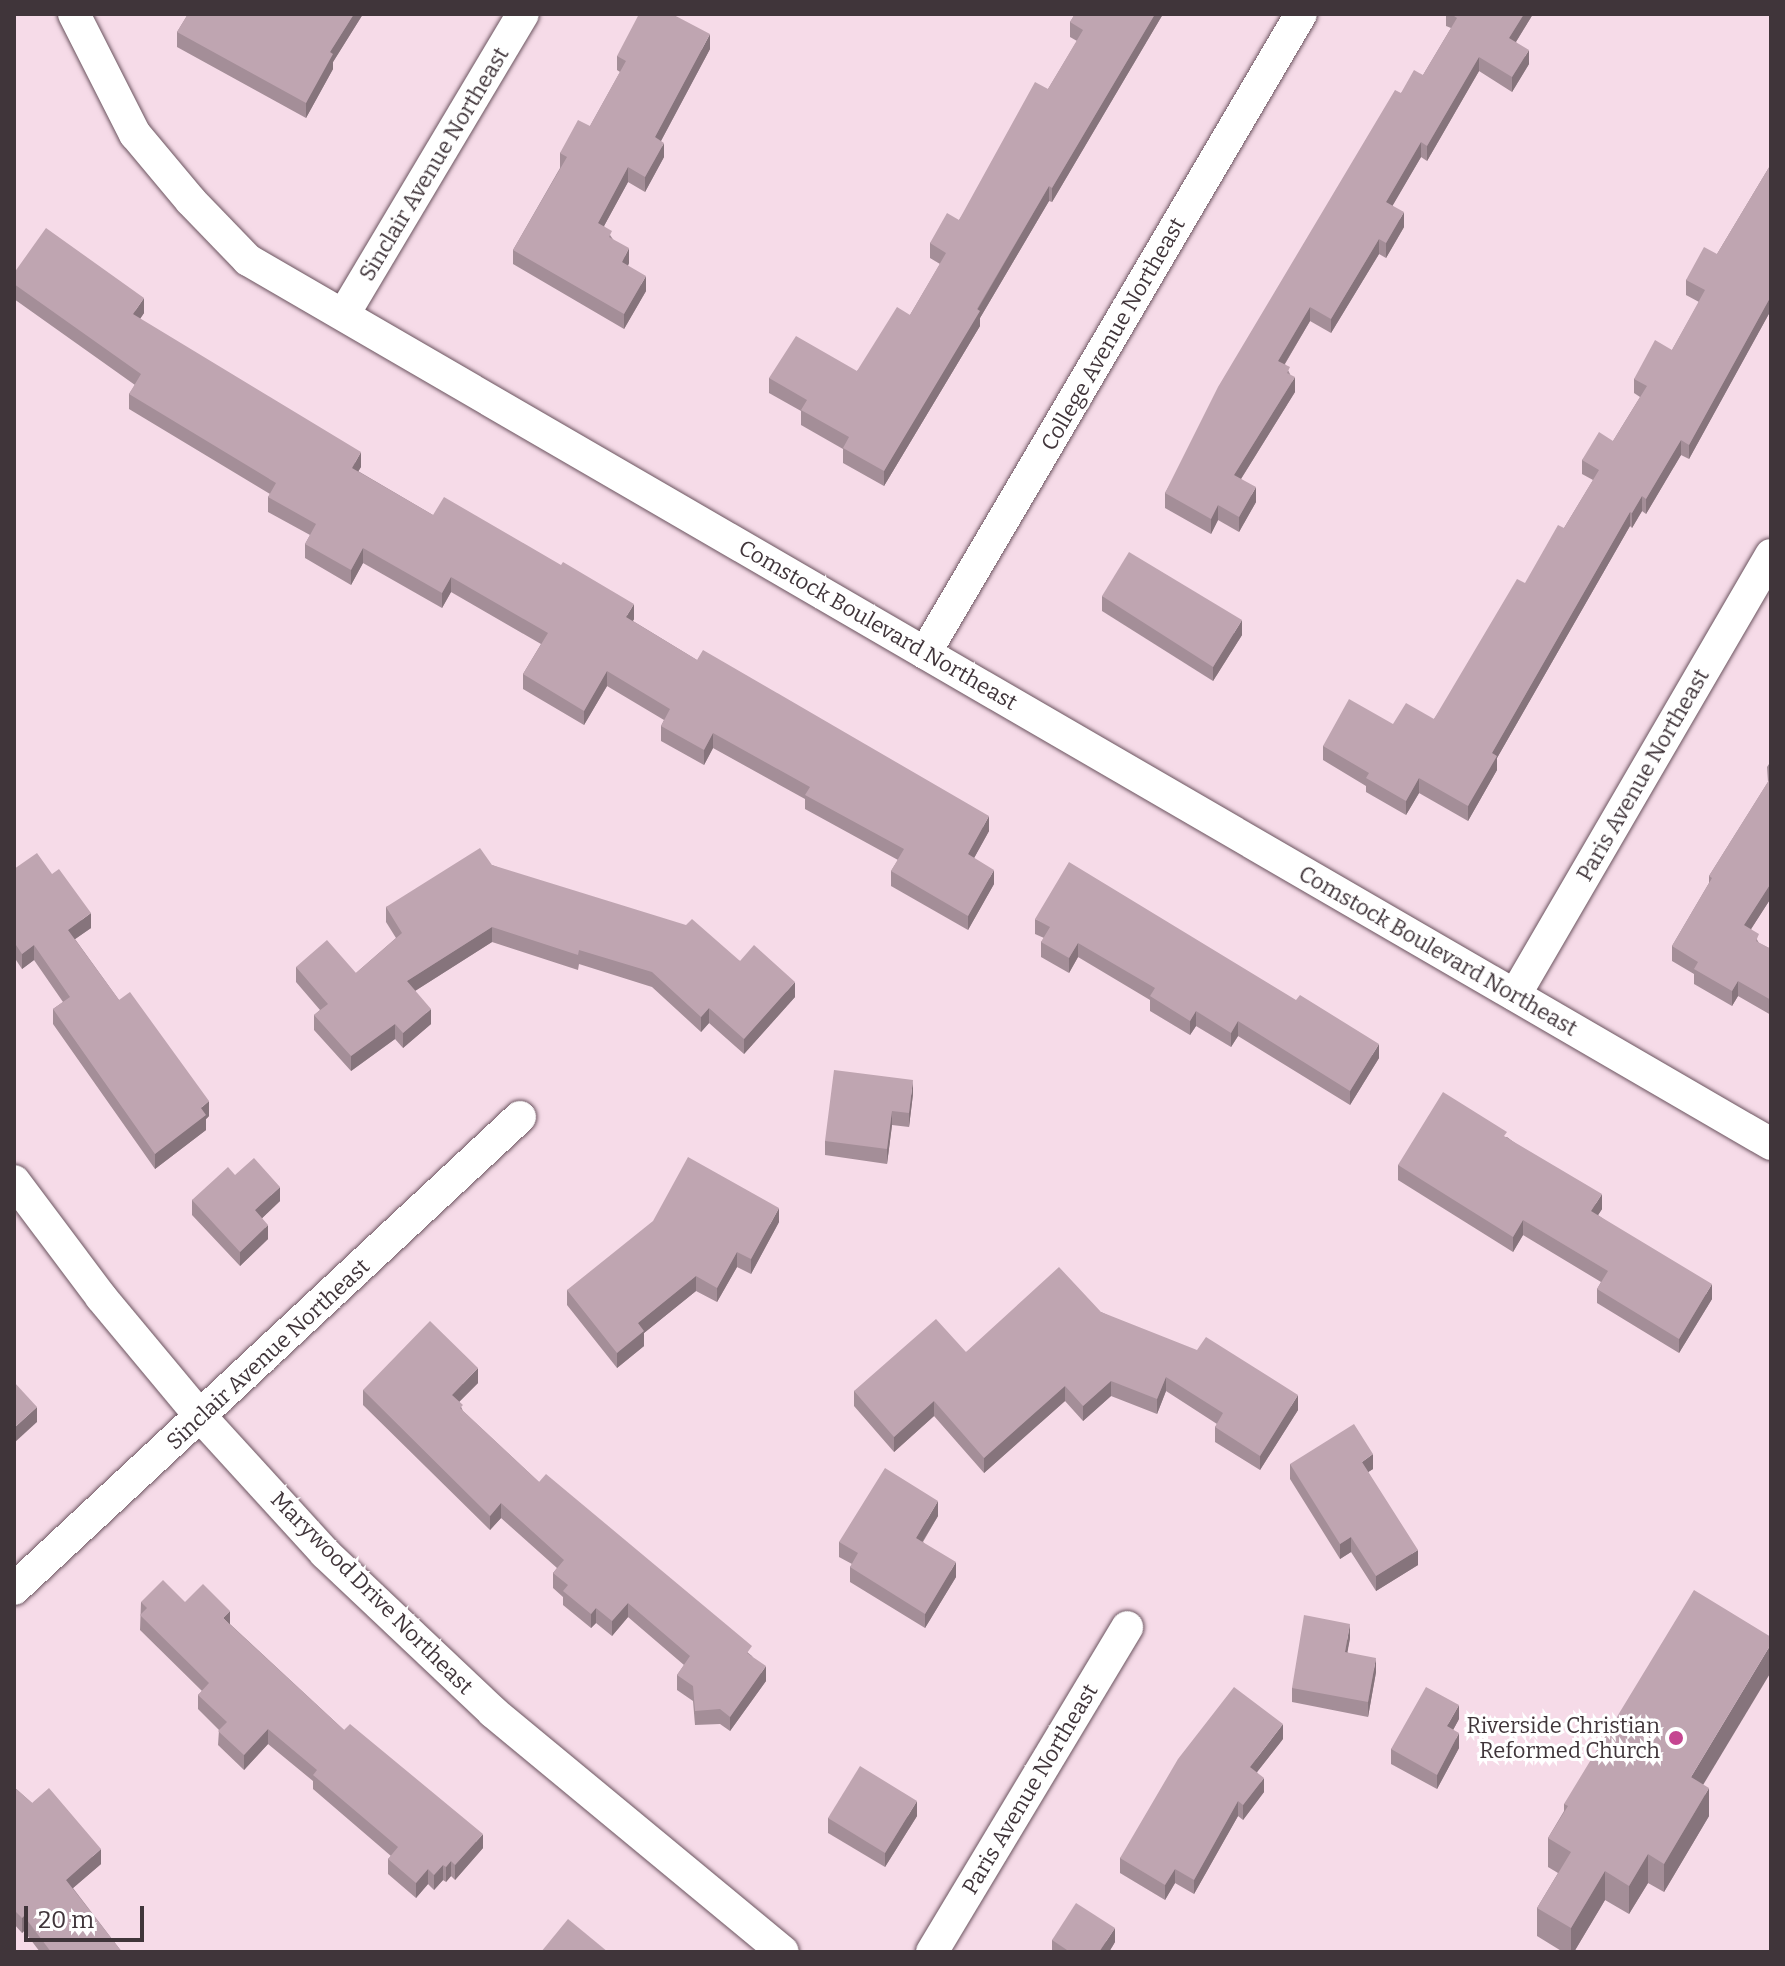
<!DOCTYPE html>
<html>
<head>
<meta charset="utf-8">
<style>
  body { margin:0 }
  #map { position:relative; width:1785px; height:1966px; overflow:hidden; background:#f6dbe8; font-family:Bitter,serif }
  div>[style] { position:absolute }
  .roads { filter:drop-shadow(0 0 2px #6b545f) drop-shadow(0 0 2px #6b545f) }
  .street>* { height:32px; margin:-16px; padding:0 16px; transform-origin:16px; border-radius:16px; background:#fff }
  .wall>* { inset:0; background:#a48e98 }
  .shaded-wall>* { inset:0; background:#86747c }
  .building>* { inset:0; background:#bfa5b1 }
  .dots>* { width:22px; height:22px; translate:-50% -50%; box-sizing:border-box; border:4px solid #fff; border-radius:50% }
  span { translate:-50% -50%; white-space:nowrap; text-align:center; line-height:1.15; -webkit-text-stroke:6px #fff; paint-order:stroke }
  .street-label { font-size:22px; color:#40353a }
  .poi-label { font-size:22px; color:#40353a }
  .right { translate:-100% -50%; text-align:right }
  .frame { position:absolute; inset:0; border:16px solid #40353a; pointer-events:none }
  .scale { position:absolute; left:24px; top:1906px; width:120px; height:36px; box-sizing:border-box; border:4px solid #40353a; border-top:0; padding-left:10px; font-size:24px; line-height:28px; white-space:nowrap; color:#40353a; -webkit-text-stroke:6px #fff; paint-order:stroke }
</style>
</head>
<body>
<div id="map">
  <div class="roads">
    <div class="street">
      <i style="left:74px;top:14px;width:135px;rotate:63.1deg"></i>
      <i style="left:135px;top:134px;width:87px;rotate:50.1deg"></i>
      <i style="left:191px;top:201px;width:82px;rotate:46deg"></i>
      <i style="left:248px;top:260px;width:1761px;rotate:30.13deg"></i>
      <i style="left:344px;top:314px;width:349px;rotate:-59.2deg"></i>
      <i style="left:925px;top:653px;width:741px;rotate:-59.53deg"></i>
      <i style="left:1515px;top:995px;width:509px;rotate:-59.81deg"></i>
      <i style="left:14px;top:1181px;width:145px;rotate:53.1deg"></i>
      <i style="left:101px;top:1297px;width:156px;rotate:50.2deg"></i>
      <i style="left:201px;top:1417px;width:184px;rotate:47.6deg"></i>
      <i style="left:325px;top:1553px;width:231px;rotate:43.4deg"></i>
      <i style="left:493px;top:1712px;width:376px;rotate:39.6deg"></i>
      <i style="left:14px;top:1589px;width:692px;rotate:-43.01deg"></i>
      <i style="left:932px;top:1952px;width:379px;rotate:-59deg"></i>
    </div>
  </div>
  <div class="wall">
    <i style="clip-path:polygon(188px 14px,363px 14px,333px 62px,333px 69px,306px 118px,177px 47px,177px 32px)"></i>
    <i style="clip-path:polygon(1075px 14px,1163px 14px,1052px 202px,1049px 201px,980px 318px,980px 326px,884px 486px,843px 463px,843px 449px,801px 425px,801px 411px,769px 393px,769px 378px,857px 371px,910px 315px,940px 264px,930px 258px,930px 243px,959px 220px,1048px 89px,1077px 41px,1070px 37px,1070px 22px)"></i>
    <i style="clip-path:polygon(1446px 14px,1533px 14px,1516px 42px,1529px 64px,1512px 92px,1479px 71px,1427px 161px,1421px 157px,1392px 206px,1404px 227px,1386px 258px,1379px 254px,1331px 333px,1310px 321px,1285px 364px,1290px 374px,1295px 392px,1241px 479px,1256px 502px,1239px 532px,1218px 520px,1211px 534px,1165px 508px,1165px 493px,1401px 93px,1423px 75px,1451px 28px,1446px 26px)"></i>
    <i style="clip-path:polygon(710px 49px,661px 141px,664px 157px,645px 192px,628px 182px,604px 226px,629px 263px,628px 266px,646px 291px,624px 329px,513px 264px,513px 250px,560px 168px,560px 153px,590px 126px,620px 72px,617px 70px,617px 56px)"></i>
    <i style="clip-path:polygon(1771px 164px,1771px 310px,1689px 459px,1681px 455px,1646px 514px,1642px 511px,1632px 528px,1630px 526px,1497px 758px,1497px 770px,1468px 821px,1419px 793px,1406px 815px,1366px 792px,1366px 786px,1323px 760px,1323px 746px,1393px 724px,1434px 719px,1564px 528px,1593px 480px,1582px 474px,1582px 460px,1613px 441px,1640px 397px,1634px 393px,1634px 379px,1672px 350px,1699px 302px,1686px 295px,1686px 280px,1717px 254px)"></i>
    <i style="clip-path:polygon(14px 273px,144px 313px,140px 319px,361px 467px,358px 471px,433px 515px,634px 619px,633px 621px,697px 660px,989px 831px,974px 858px,994px 884px,968px 930px,891px 886px,891px 871px,898px 860px,805px 809px,805px 799px,713px 748px,704px 765px,661px 741px,661px 726px,664px 720px,607px 686px,584px 725px,523px 689px,523px 674px,541px 644px,451px 592px,442px 608px,363px 563px,351px 585px,305px 558px,305px 544px,310px 535px,268px 512px,268px 497px,270px 494px,129px 409px,129px 394px,135px 385px,14px 299px)"></i>
    <i style="clip-path:polygon(1102px 596px,1242px 635px,1213px 681px,1102px 611px)"></i>
    <i style="clip-path:polygon(1771px 761px,1771px 898px,1751px 929px,1759px 943px,1771px 949px,1771px 1015px,1738px 996px,1732px 1006px,1694px 984px,1694px 974px,1672px 961px,1672px 946px,1709px 883px,1709px 876px,1768px 782px,1767px 767px)"></i>
    <i style="clip-path:polygon(492px 865px,740px 961px,795px 997px,744px 1054px,709px 1023px,701px 1032px,652px 987px,579px 964px,578px 970px,492px 942px,415px 991px,431px 1024px,403px 1048px,395px 1039px,351px 1071px,314px 1030px,314px 1015px,320px 1010px,296px 982px,296px 967px,356px 973px,396px 938px,386px 922px,386px 907px)"></i>
    <i style="clip-path:polygon(14px 869px,91px 928px,75px 939px,119px 1000px,209px 1116px,206px 1119px,206px 1130px,155px 1169px,53px 1024px,53px 1009px,63px 1002px,34px 960px,22px 969px,14px 957px)"></i>
    <i style="clip-path:polygon(1035px 919px,1379px 1058px,1350px 1105px,1238px 1036px,1231px 1047px,1196px 1026px,1190px 1035px,1150px 1011px,1150px 1000px,1078px 957px,1069px 973px,1041px 957px,1041px 942px,1044px 938px,1035px 934px)"></i>
    <i style="clip-path:polygon(913px 1094px,909px 1127px,892px 1125px,887px 1164px,825px 1155px,825px 1141px)"></i>
    <i style="clip-path:polygon(1507px 1137px,1602px 1209px,1598px 1215px,1712px 1299px,1679px 1353px,1597px 1303px,1597px 1289px,1601px 1282px,1523px 1235px,1513px 1252px,1398px 1180px,1398px 1165px)"></i>
    <i style="clip-path:polygon(235px 1175px,280px 1201px,262px 1218px,268px 1239px,240px 1266px,192px 1215px,192px 1200px)"></i>
    <i style="clip-path:polygon(779px 1222px,751px 1274px,737px 1267px,717px 1302px,696px 1291px,644px 1333px,644px 1346px,617px 1368px,567px 1305px,567px 1290px)"></i>
    <i style="clip-path:polygon(1101px 1312px,1298px 1410px,1260px 1470px,1215px 1442px,1215px 1427px,1217px 1424px,1166px 1391px,1157px 1414px,1111px 1396px,1083px 1421px,1065px 1401px,984px 1473px,934px 1416px,894px 1452px,854px 1406px,854px 1391px,966px 1352px)"></i>
    <i style="clip-path:polygon(478px 1383px,459px 1402px,463px 1411px,539px 1482px,752px 1656px,766px 1681px,730px 1731px,720px 1724px,695px 1725px,693px 1701px,677px 1690px,677px 1675px,684px 1665px,628px 1617px,612px 1636px,596px 1623px,591px 1628px,563px 1605px,563px 1597px,553px 1588px,553px 1573px,557px 1568px,501px 1518px,490px 1530px,363px 1405px,363px 1390px)"></i>
    <i style="clip-path:polygon(1290px 1464px,1373px 1469px,1368px 1472px,1418px 1565px,1376px 1591px,1351px 1552px,1340px 1559px,1290px 1479px)"></i>
    <i style="clip-path:polygon(938px 1516px,923px 1542px,956px 1577px,925px 1628px,850px 1582px,850px 1567px,852px 1564px,839px 1557px,839px 1542px)"></i>
    <i style="clip-path:polygon(141px 1602px,185px 1602px,230px 1624px,344px 1730px,483px 1848px,455px 1880px,451px 1876px,446px 1882px,443px 1880px,434px 1890px,428px 1884px,416px 1898px,388px 1874px,388px 1859px,391px 1856px,313px 1789px,313px 1781px,268px 1744px,244px 1770px,218px 1745px,219px 1730px,198px 1709px,198px 1695px,202px 1691px,140px 1630px)"></i>
    <i style="clip-path:polygon(1350px 1638px,1347px 1652px,1376px 1672px,1368px 1717px,1292px 1702px,1292px 1688px)"></i>
    <i style="clip-path:polygon(1459px 1719px,1453px 1730px,1459px 1748px,1437px 1789px,1391px 1764px,1391px 1749px)"></i>
    <i style="clip-path:polygon(1283px 1739px,1257px 1772px,1264px 1792px,1243px 1820px,1238px 1816px,1194px 1894px,1175px 1883px,1165px 1900px,1120px 1873px,1120px 1858px)"></i>
    <i style="clip-path:polygon(1703px 1785px,1709px 1816px,1664px 1892px,1648px 1883px,1629px 1914px,1605px 1900px,1574px 1952px,1563px 1952px,1537px 1936px,1537px 1908px,1558px 1873px,1548px 1867px,1548px 1838px,1564px 1811px,1564px 1804px)"></i>
    <i style="clip-path:polygon(14px 1787px,101px 1864px,73px 1888px,122px 1952px,40px 1952px,24px 1931px,22px 1933px,14px 1924px)"></i>
    <i style="clip-path:polygon(917px 1816px,885px 1867px,828px 1833px,828px 1818px)"></i>
    <i style="clip-path:polygon(1052px 1940px,1115px 1942px,1109px 1952px,1052px 1952px)"></i>
  </div>
  <div class="shaded-wall">
    <i style="clip-path:polygon(354px 14px,363px 14px,333px 62px,333px 69px,306px 118px,306px 103px,330px 52px)"></i>
    <i style="clip-path:polygon(1155px 14px,1163px 14px,1052px 202px,1052px 188px)"></i>
    <i style="clip-path:polygon(1524px 14px,1533px 14px,1509px 53px,1509px 38px)"></i>
    <i style="clip-path:polygon(710px 34px,710px 49px,655px 152px,655px 137px)"></i>
    <i style="clip-path:polygon(1529px 50px,1529px 64px,1512px 92px,1512px 77px)"></i>
    <i style="clip-path:polygon(1479px 57px,1479px 71px,1427px 161px,1427px 146px)"></i>
    <i style="clip-path:polygon(1421px 142px,1421px 157px,1386px 217px,1386px 202px)"></i>
    <i style="clip-path:polygon(664px 143px,664px 157px,645px 192px,645px 177px)"></i>
    <i style="clip-path:polygon(628px 167px,628px 182px,598px 237px,598px 223px)"></i>
    <i style="clip-path:polygon(1049px 186px,1049px 201px,980px 318px,980px 326px,884px 486px,884px 471px)"></i>
    <i style="clip-path:polygon(1404px 212px,1404px 227px,1386px 258px,1386px 243px)"></i>
    <i style="clip-path:polygon(1379px 239px,1379px 254px,1331px 333px,1331px 319px)"></i>
    <i style="clip-path:polygon(629px 248px,629px 263px,622px 277px,622px 262px)"></i>
    <i style="clip-path:polygon(646px 276px,646px 291px,624px 329px,624px 314px)"></i>
    <i style="clip-path:polygon(1771px 296px,1771px 310px,1689px 459px,1689px 445px)"></i>
    <i style="clip-path:polygon(144px 298px,144px 313px,133px 329px,133px 314px)"></i>
    <i style="clip-path:polygon(1310px 307px,1310px 321px,1278px 375px,1278px 361px)"></i>
    <i style="clip-path:polygon(1295px 377px,1295px 392px,1234px 490px,1234px 475px)"></i>
    <i style="clip-path:polygon(1681px 440px,1681px 455px,1646px 514px,1646px 499px)"></i>
    <i style="clip-path:polygon(361px 452px,361px 467px,352px 482px,352px 468px)"></i>
    <i style="clip-path:polygon(1256px 487px,1256px 502px,1239px 532px,1239px 517px)"></i>
    <i style="clip-path:polygon(1642px 496px,1642px 511px,1632px 528px,1632px 513px)"></i>
    <i style="clip-path:polygon(1218px 505px,1218px 520px,1211px 534px,1211px 519px)"></i>
    <i style="clip-path:polygon(1630px 512px,1630px 526px,1497px 758px,1497px 770px,1468px 821px,1468px 806px,1492px 753px)"></i>
    <i style="clip-path:polygon(363px 548px,363px 563px,351px 585px,351px 570px)"></i>
    <i style="clip-path:polygon(451px 577px,451px 592px,442px 608px,442px 593px)"></i>
    <i style="clip-path:polygon(634px 604px,634px 619px,626px 632px,626px 617px)"></i>
    <i style="clip-path:polygon(1242px 620px,1242px 635px,1213px 681px,1213px 667px)"></i>
    <i style="clip-path:polygon(607px 671px,607px 686px,584px 725px,584px 711px)"></i>
    <i style="clip-path:polygon(713px 733px,713px 748px,704px 765px,704px 750px)"></i>
    <i style="clip-path:polygon(1419px 778px,1419px 793px,1406px 815px,1406px 801px)"></i>
    <i style="clip-path:polygon(989px 816px,989px 831px,968px 869px,968px 854px)"></i>
    <i style="clip-path:polygon(994px 870px,994px 884px,968px 930px,968px 916px)"></i>
    <i style="clip-path:polygon(1771px 883px,1771px 898px,1744px 940px,1744px 925px)"></i>
    <i style="clip-path:polygon(91px 913px,91px 928px,68px 944px,68px 930px)"></i>
    <i style="clip-path:polygon(492px 927px,492px 942px,407px 996px,407px 981px)"></i>
    <i style="clip-path:polygon(1078px 943px,1078px 957px,1069px 973px,1069px 958px)"></i>
    <i style="clip-path:polygon(34px 945px,34px 960px,22px 969px,22px 954px)"></i>
    <i style="clip-path:polygon(1738px 981px,1738px 996px,1732px 1006px,1732px 991px)"></i>
    <i style="clip-path:polygon(795px 982px,795px 997px,744px 1054px,744px 1039px)"></i>
    <i style="clip-path:polygon(709px 1008px,709px 1023px,701px 1032px,701px 1017px)"></i>
    <i style="clip-path:polygon(431px 1009px,431px 1024px,403px 1048px,403px 1033px)"></i>
    <i style="clip-path:polygon(1196px 1011px,1196px 1026px,1190px 1035px,1190px 1021px)"></i>
    <i style="clip-path:polygon(1238px 1021px,1238px 1036px,1231px 1047px,1231px 1033px)"></i>
    <i style="clip-path:polygon(395px 1024px,395px 1039px,351px 1071px,351px 1056px)"></i>
    <i style="clip-path:polygon(1379px 1044px,1379px 1058px,1350px 1105px,1350px 1091px)"></i>
    <i style="clip-path:polygon(913px 1080px,913px 1094px,909px 1127px,909px 1113px)"></i>
    <i style="clip-path:polygon(209px 1101px,209px 1116px,206px 1119px,206px 1130px,155px 1169px,155px 1154px,201px 1108px)"></i>
    <i style="clip-path:polygon(892px 1111px,892px 1125px,887px 1164px,887px 1149px)"></i>
    <i style="clip-path:polygon(280px 1187px,280px 1201px,255px 1225px,255px 1210px)"></i>
    <i style="clip-path:polygon(1602px 1194px,1602px 1209px,1591px 1226px,1591px 1211px)"></i>
    <i style="clip-path:polygon(779px 1208px,779px 1222px,751px 1274px,751px 1259px)"></i>
    <i style="clip-path:polygon(1523px 1220px,1523px 1235px,1513px 1252px,1513px 1237px)"></i>
    <i style="clip-path:polygon(268px 1225px,268px 1239px,240px 1266px,240px 1252px)"></i>
    <i style="clip-path:polygon(737px 1252px,737px 1267px,717px 1302px,717px 1288px)"></i>
    <i style="clip-path:polygon(696px 1276px,696px 1291px,644px 1333px,644px 1346px,617px 1368px,617px 1353px,638px 1323px)"></i>
    <i style="clip-path:polygon(1712px 1284px,1712px 1299px,1679px 1353px,1679px 1339px)"></i>
    <i style="clip-path:polygon(478px 1368px,478px 1383px,452px 1409px,452px 1395px)"></i>
    <i style="clip-path:polygon(1166px 1377px,1166px 1391px,1157px 1414px,1157px 1399px)"></i>
    <i style="clip-path:polygon(1111px 1381px,1111px 1396px,1083px 1421px,1083px 1406px)"></i>
    <i style="clip-path:polygon(1065px 1386px,1065px 1401px,984px 1473px,984px 1458px)"></i>
    <i style="clip-path:polygon(1298px 1395px,1298px 1410px,1260px 1470px,1260px 1456px)"></i>
    <i style="clip-path:polygon(934px 1401px,934px 1416px,894px 1452px,894px 1437px)"></i>
    <i style="clip-path:polygon(37px 1407px,37px 1422px,14px 1443px,14px 1428px)"></i>
    <i style="clip-path:polygon(1373px 1454px,1373px 1469px,1362px 1476px,1362px 1462px)"></i>
    <i style="clip-path:polygon(938px 1501px,938px 1516px,916px 1552px,916px 1538px)"></i>
    <i style="clip-path:polygon(501px 1503px,501px 1518px,490px 1530px,490px 1516px)"></i>
    <i style="clip-path:polygon(1351px 1537px,1351px 1552px,1340px 1559px,1340px 1544px)"></i>
    <i style="clip-path:polygon(1418px 1550px,1418px 1565px,1376px 1591px,1376px 1576px)"></i>
    <i style="clip-path:polygon(956px 1562px,956px 1577px,925px 1628px,925px 1614px)"></i>
    <i style="clip-path:polygon(628px 1603px,628px 1617px,612px 1636px,612px 1621px)"></i>
    <i style="clip-path:polygon(596px 1608px,596px 1623px,591px 1628px,591px 1614px)"></i>
    <i style="clip-path:polygon(230px 1611px,230px 1625px,223px 1618px)"></i>
    <i style="clip-path:polygon(1350px 1624px,1350px 1638px,1345px 1666px,1345px 1652px)"></i>
    <i style="clip-path:polygon(1771px 1644px,1771px 1672px,1691px 1805px,1691px 1777px)"></i>
    <i style="clip-path:polygon(1376px 1658px,1376px 1672px,1368px 1717px,1368px 1702px)"></i>
    <i style="clip-path:polygon(766px 1666px,766px 1681px,730px 1731px,730px 1717px)"></i>
    <i style="clip-path:polygon(1459px 1705px,1459px 1719px,1447px 1741px,1447px 1726px)"></i>
    <i style="clip-path:polygon(1283px 1724px,1283px 1739px,1250px 1781px,1250px 1767px)"></i>
    <i style="clip-path:polygon(268px 1729px,268px 1744px,244px 1770px,244px 1755px)"></i>
    <i style="clip-path:polygon(1459px 1733px,1459px 1748px,1437px 1789px,1437px 1775px)"></i>
    <i style="clip-path:polygon(1264px 1778px,1264px 1792px,1243px 1820px,1243px 1805px)"></i>
    <i style="clip-path:polygon(1709px 1788px,1709px 1816px,1664px 1892px,1664px 1864px)"></i>
    <i style="clip-path:polygon(917px 1801px,917px 1816px,885px 1867px,885px 1853px)"></i>
    <i style="clip-path:polygon(1238px 1801px,1238px 1816px,1194px 1894px,1194px 1880px)"></i>
    <i style="clip-path:polygon(483px 1834px,483px 1848px,455px 1880px,455px 1865px)"></i>
    <i style="clip-path:polygon(101px 1849px,101px 1864px,66px 1894px,66px 1880px)"></i>
    <i style="clip-path:polygon(1648px 1854px,1648px 1883px,1629px 1914px,1629px 1886px)"></i>
    <i style="clip-path:polygon(451px 1861px,451px 1876px,446px 1882px,446px 1867px)"></i>
    <i style="clip-path:polygon(443px 1865px,443px 1880px,434px 1890px,434px 1875px)"></i>
    <i style="clip-path:polygon(428px 1869px,428px 1884px,416px 1898px,416px 1883px)"></i>
    <i style="clip-path:polygon(1175px 1869px,1175px 1883px,1165px 1900px,1165px 1885px)"></i>
    <i style="clip-path:polygon(1605px 1871px,1605px 1900px,1574px 1952px,1571px 1952px,1571px 1928px)"></i>
    <i style="clip-path:polygon(24px 1916px,24px 1931px,22px 1933px,22px 1918px)"></i>
    <i style="clip-path:polygon(1115px 1928px,1115px 1942px,1109px 1952px,1099px 1952px)"></i>
  </div>
  <div class="building">
    <i style="clip-path:polygon(188px 14px,354px 14px,330px 52px,333px 54px,306px 103px,177px 32px)"></i>
    <i style="clip-path:polygon(639px 14px,672px 14px,710px 34px,655px 137px,664px 143px,645px 177px,628px 167px,598px 223px,612px 231px,609px 237px,629px 248px,622px 262px,646px 276px,624px 314px,513px 250px,567px 157px,560px 153px,578px 120px,590px 126px,626px 61px,617px 56px)"></i>
    <i style="clip-path:polygon(1075px 14px,1155px 14px,1052px 188px,1049px 186px,977px 309px,980px 311px,884px 471px,843px 448px,849px 437px,801px 410px,807px 400px,769px 378px,796px 336px,857px 371px,897px 307px,910px 315px,946px 253px,930px 243px,947px 213px,959px 220px,1035px 82px,1048px 89px,1083px 30px,1070px 22px)"></i>
    <i style="clip-path:polygon(1451px 14px,1524px 14px,1509px 38px,1529px 50px,1512px 77px,1479px 57px,1427px 146px,1421px 142px,1386px 202px,1404px 212px,1386px 243px,1379px 239px,1331px 319px,1310px 307px,1278px 361px,1290px 367px,1287px 373px,1295px 377px,1234px 475px,1256px 487px,1239px 517px,1218px 505px,1211px 519px,1165px 493px,1218px 387px,1395px 90px,1401px 93px,1414px 70px,1423px 75px,1457px 18px)"></i>
    <i style="clip-path:polygon(1771px 164px,1771px 296px,1689px 445px,1681px 440px,1646px 499px,1642px 496px,1632px 513px,1630px 512px,1492px 753px,1497px 756px,1468px 806px,1419px 778px,1406px 801px,1366px 778px,1369px 773px,1323px 746px,1349px 699px,1393px 724px,1406px 703px,1434px 719px,1517px 579px,1525px 583px,1558px 525px,1564px 528px,1599px 470px,1582px 460px,1599px 432px,1613px 441px,1647px 386px,1634px 379px,1655px 340px,1672px 350px,1705px 290px,1686px 280px,1704px 247px,1717px 254px)"></i>
    <i style="clip-path:polygon(46px 228px,144px 298px,133px 314px,361px 452px,352px 468px,433px 515px,444px 497px,561px 565px,563px 562px,634px 604px,626px 617px,697px 660px,703px 650px,989px 816px,968px 854px,994px 870px,968px 916px,891px 871px,904px 849px,805px 795px,810px 787px,713px 733px,704px 750px,661px 726px,670px 709px,607px 671px,584px 711px,523px 674px,548px 633px,451px 577px,442px 593px,363px 548px,351px 570px,305px 544px,316px 524px,268px 497px,276px 483px,129px 394px,141px 374px,14px 284px,14px 273px)"></i>
    <i style="clip-path:polygon(1129px 552px,1242px 620px,1213px 667px,1102px 596px)"></i>
    <i style="clip-path:polygon(1771px 777px,1771px 883px,1744px 925px,1759px 934px,1756px 941px,1771px 949px,1771px 1000px,1738px 981px,1732px 991px,1694px 969px,1698px 962px,1672px 946px,1712px 878px,1709px 876px)"></i>
    <i style="clip-path:polygon(480px 848px,492px 865px,686px 925px,692px 919px,740px 961px,754px 945px,795px 982px,744px 1039px,709px 1008px,701px 1017px,652px 972px,579px 950px,578px 955px,492px 927px,407px 981px,431px 1009px,403px 1033px,395px 1024px,351px 1056px,314px 1015px,328px 1004px,296px 967px,327px 940px,356px 973px,402px 933px,386px 907px)"></i>
    <i style="clip-path:polygon(37px 853px,52px 874px,59px 869px,91px 913px,68px 930px,119px 1000px,130px 992px,209px 1101px,201px 1108px,206px 1115px,155px 1154px,53px 1009px,70px 997px,34px 945px,22px 954px,14px 942px,14px 869px)"></i>
    <i style="clip-path:polygon(1069px 862px,1296px 1000px,1300px 995px,1379px 1044px,1350px 1091px,1238px 1021px,1231px 1033px,1196px 1011px,1190px 1021px,1150px 996px,1155px 988px,1078px 943px,1069px 958px,1041px 942px,1050px 927px,1035px 919px)"></i>
    <i style="clip-path:polygon(834px 1070px,913px 1080px,909px 1113px,892px 1111px,887px 1149px,825px 1141px)"></i>
    <i style="clip-path:polygon(1443px 1092px,1507px 1132px,1504px 1136px,1602px 1194px,1591px 1211px,1712px 1284px,1679px 1339px,1597px 1289px,1608px 1271px,1523px 1220px,1513px 1237px,1398px 1165px)"></i>
    <i style="clip-path:polygon(688px 1157px,779px 1208px,751px 1259px,737px 1252px,717px 1288px,696px 1276px,638px 1323px,644px 1331px,617px 1353px,567px 1290px,653px 1221px)"></i>
    <i style="clip-path:polygon(254px 1158px,280px 1187px,255px 1210px,268px 1225px,240px 1252px,192px 1200px,228px 1167px,235px 1175px)"></i>
    <i style="clip-path:polygon(1059px 1267px,1101px 1312px,1197px 1350px,1206px 1337px,1298px 1395px,1260px 1456px,1215px 1427px,1223px 1413px,1166px 1377px,1157px 1399px,1111px 1381px,1083px 1406px,1065px 1386px,984px 1458px,934px 1401px,894px 1437px,854px 1391px,936px 1319px,966px 1352px)"></i>
    <i style="clip-path:polygon(430px 1321px,478px 1368px,452px 1395px,463px 1405px,460px 1408px,539px 1482px,546px 1474px,752px 1646px,747px 1653px,766px 1666px,730px 1717px,720px 1709px,695px 1711px,693px 1686px,677px 1675px,690px 1656px,628px 1603px,612px 1621px,596px 1608px,591px 1614px,563px 1591px,568px 1585px,553px 1573px,564px 1560px,501px 1503px,490px 1516px,363px 1390px)"></i>
    <i style="clip-path:polygon(14px 1382px,37px 1407px,14px 1428px)"></i>
    <i style="clip-path:polygon(1354px 1424px,1373px 1454px,1362px 1462px,1418px 1550px,1376px 1576px,1351px 1537px,1340px 1544px,1290px 1464px)"></i>
    <i style="clip-path:polygon(885px 1468px,938px 1501px,916px 1538px,956px 1562px,925px 1614px,850px 1567px,858px 1553px,839px 1542px)"></i>
    <i style="clip-path:polygon(163px 1580px,185px 1602px,203px 1584px,230px 1611px,223px 1618px,344px 1730px,350px 1724px,483px 1834px,455px 1865px,451px 1861px,446px 1867px,443px 1865px,434px 1875px,428px 1869px,416px 1883px,388px 1859px,398px 1847px,313px 1775px,317px 1770px,268px 1729px,244px 1755px,218px 1731px,227px 1722px,198px 1695px,209px 1683px,140px 1615px,147px 1608px,141px 1602px)"></i>
    <i style="clip-path:polygon(1694px 1590px,1771px 1637px,1771px 1644px,1691px 1777px,1709px 1788px,1664px 1864px,1648px 1854px,1629px 1886px,1605px 1871px,1571px 1928px,1537px 1908px,1571px 1852px,1548px 1838px,1568px 1806px,1564px 1804px)"></i>
    <i style="clip-path:polygon(1304px 1615px,1350px 1624px,1345px 1652px,1376px 1658px,1368px 1702px,1292px 1688px)"></i>
    <i style="clip-path:polygon(1234px 1687px,1283px 1724px,1250px 1767px,1264px 1778px,1243px 1805px,1238px 1801px,1194px 1880px,1175px 1869px,1165px 1885px,1120px 1858px,1178px 1759px)"></i>
    <i style="clip-path:polygon(1426px 1687px,1459px 1705px,1447px 1726px,1459px 1733px,1437px 1775px,1391px 1749px)"></i>
    <i style="clip-path:polygon(860px 1766px,917px 1801px,885px 1853px,828px 1818px)"></i>
    <i style="clip-path:polygon(14px 1787px,32px 1803px,49px 1788px,101px 1849px,66px 1880px,122px 1952px,51px 1952px,24px 1916px,22px 1918px,14px 1910px)"></i>
    <i style="clip-path:polygon(1076px 1903px,1115px 1928px,1099px 1952px,1070px 1952px,1052px 1940px)"></i>
    <i style="clip-path:polygon(568px 1919px,608px 1952px,541px 1952px)"></i>
  </div>
  <div class="dots">
    <i style="left:1676px;top:1738px;background:#c54691"></i>
  </div>
  <div class="street-label">
    <span style="left:434px;top:164px;rotate:-59deg">Sinclair Avenue Northeast</span>
    <span style="left:1113px;top:334px;rotate:-60deg">College Avenue Northeast</span>
    <span style="left:878px;top:625px;rotate:30deg">Comstock Boulevard Northeast</span>
    <span style="left:1643px;top:775px;rotate:-60deg">Paris Avenue Northeast</span>
    <span style="left:1438px;top:951px;rotate:30deg">Comstock Boulevard Northeast</span>
    <span style="left:268px;top:1354px;rotate:-43deg">Sinclair Avenue Northeast</span>
    <span style="left:372px;top:1593px;rotate:45deg">Marywood Drive Northeast</span>
    <span style="left:1030px;top:1789px;rotate:-59deg">Paris Avenue Northeast</span>
  </div>
  <div class="poi-label">
    <span class="right" style="left:1660px;top:1738px">Riverside Christian<br>Reformed Church</span>
  </div>
  <div class="frame"></div>
  <div class="scale">20 m</div>
</div>
</body>
</html>
